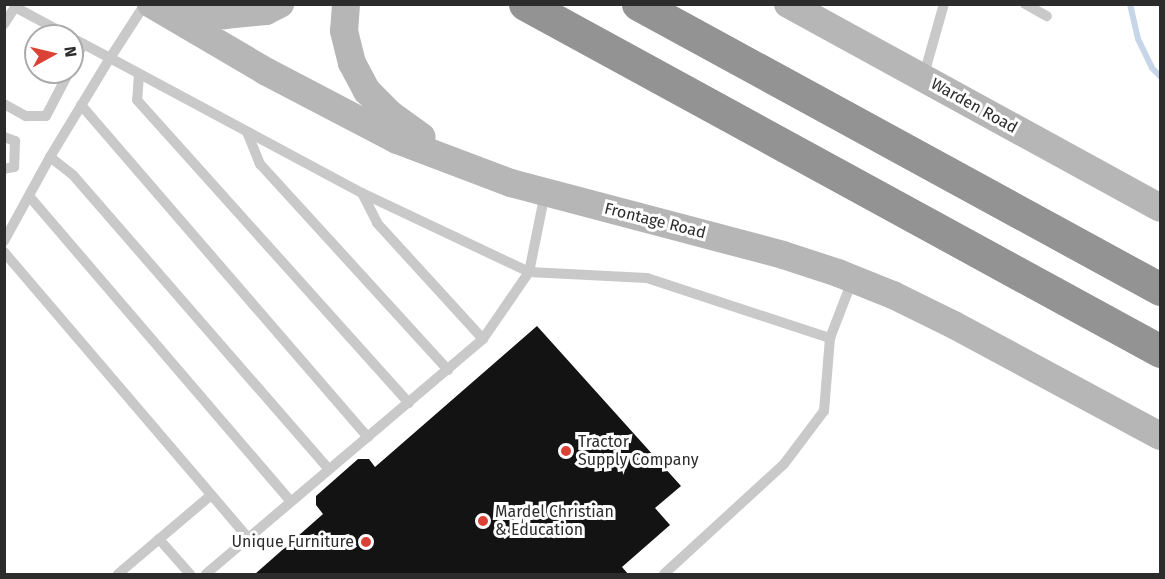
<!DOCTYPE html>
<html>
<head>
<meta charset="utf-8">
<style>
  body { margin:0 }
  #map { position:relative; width:1165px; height:579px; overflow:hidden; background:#fff; font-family:"Fira Sans",sans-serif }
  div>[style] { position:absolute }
  .stream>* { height:6px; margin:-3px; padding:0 3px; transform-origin:3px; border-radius:3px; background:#c6d6e8 }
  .building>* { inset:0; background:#131313 }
  .service>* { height:10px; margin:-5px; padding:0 5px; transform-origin:5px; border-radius:5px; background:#c9c9c9 }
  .secondary>* { height:28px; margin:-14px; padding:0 14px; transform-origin:14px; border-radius:14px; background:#b6b6b6 }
  .motorway>* { height:33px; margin:-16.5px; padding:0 16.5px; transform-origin:16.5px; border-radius:16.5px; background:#939393 }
  .dots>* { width:16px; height:16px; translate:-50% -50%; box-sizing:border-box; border:3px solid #fff; border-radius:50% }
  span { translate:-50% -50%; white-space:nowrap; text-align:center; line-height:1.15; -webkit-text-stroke:6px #fff; paint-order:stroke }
  .street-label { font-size:16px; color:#2c2c2c }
  .poi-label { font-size:16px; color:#2c2c2c }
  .left { translate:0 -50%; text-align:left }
  .right { translate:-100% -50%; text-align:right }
  .frame { position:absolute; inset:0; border:6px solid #2c2c2c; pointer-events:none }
  .north { position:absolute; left:24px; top:24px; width:60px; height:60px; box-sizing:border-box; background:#fff; border:2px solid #ababab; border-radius:50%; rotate:82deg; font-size:16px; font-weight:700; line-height:24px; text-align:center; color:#2c2c2c }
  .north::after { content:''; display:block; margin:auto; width:21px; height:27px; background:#dc4135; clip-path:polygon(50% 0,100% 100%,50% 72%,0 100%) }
</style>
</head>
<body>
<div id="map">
  <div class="stream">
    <i style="left:1130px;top:4px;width:36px;rotate:77deg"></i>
    <i style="left:1138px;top:39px;width:32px;rotate:64deg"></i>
    <i style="left:1152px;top:68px;width:11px;rotate:45deg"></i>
  </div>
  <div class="building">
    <i style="clip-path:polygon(537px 326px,681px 486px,655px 508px,670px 525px,622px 567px,628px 574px,255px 574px,323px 514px,316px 505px,316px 496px,358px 459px,369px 459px,375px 467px)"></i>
  </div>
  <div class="service">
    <i style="left:145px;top:4px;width:64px;rotate:122.9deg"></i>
    <i style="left:110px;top:58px;width:286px;rotate:28.2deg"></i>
    <i style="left:362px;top:193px;width:185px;rotate:25.3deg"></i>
    <i style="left:529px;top:272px;width:81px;rotate:124.5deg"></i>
    <i style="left:483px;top:339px;width:363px;rotate:139.7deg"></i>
    <i style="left:1025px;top:4px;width:25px;rotate:29deg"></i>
    <i style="left:4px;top:24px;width:20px;rotate:-57deg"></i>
    <i style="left:15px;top:7px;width:61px;rotate:28.2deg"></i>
    <i style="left:72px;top:66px;width:25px;rotate:-63deg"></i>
    <i style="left:139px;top:74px;width:26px;rotate:94deg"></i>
    <i style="left:137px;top:100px;width:407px;rotate:48.1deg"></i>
    <i style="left:923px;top:78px;width:77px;rotate:-74.2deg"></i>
    <i style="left:4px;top:104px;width:25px;rotate:29deg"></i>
    <i style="left:26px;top:116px;width:20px"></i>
    <i style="left:46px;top:116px;width:50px;rotate:-62.4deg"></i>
    <i style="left:81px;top:105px;width:439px;rotate:49.2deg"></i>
    <i style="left:247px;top:132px;width:35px;rotate:68deg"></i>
    <i style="left:260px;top:164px;width:279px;rotate:47.6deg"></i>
    <i style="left:4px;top:137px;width:12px;rotate:20deg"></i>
    <i style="left:15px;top:141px;width:26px;rotate:92deg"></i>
    <i style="left:14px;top:167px;width:10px;rotate:169deg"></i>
    <i style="left:50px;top:157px;width:29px;rotate:38deg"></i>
    <i style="left:73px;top:175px;width:390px;rotate:49deg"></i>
    <i style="left:362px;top:193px;width:34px;rotate:63deg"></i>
    <i style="left:377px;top:223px;width:157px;rotate:47.6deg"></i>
    <i style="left:545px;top:193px;width:81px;rotate:101.4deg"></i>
    <i style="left:529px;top:272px;width:118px;rotate:2.9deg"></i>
    <i style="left:647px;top:278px;width:193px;rotate:18.2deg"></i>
    <i style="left:830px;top:338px;width:61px;rotate:-68.9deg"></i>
    <i style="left:29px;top:196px;width:401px;rotate:49.4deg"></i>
    <i style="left:4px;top:241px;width:96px;rotate:-61.3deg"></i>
    <i style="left:50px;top:157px;width:116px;rotate:-58.8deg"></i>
    <i style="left:110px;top:58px;width:43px;rotate:-152.2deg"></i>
    <i style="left:4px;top:252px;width:376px;rotate:49.5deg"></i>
    <i style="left:159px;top:539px;width:47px;rotate:48.5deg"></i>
    <i style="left:118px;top:574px;width:122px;rotate:-40.3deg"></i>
    <i style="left:664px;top:574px;width:163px;rotate:-42.5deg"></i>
    <i style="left:784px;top:464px;width:66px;rotate:-53deg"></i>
    <i style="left:824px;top:411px;width:73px;rotate:-85.3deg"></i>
  </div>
  <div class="secondary">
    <i style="left:151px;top:4px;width:134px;rotate:30.4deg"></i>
    <i style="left:267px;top:72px;width:147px;rotate:27.6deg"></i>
    <i style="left:397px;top:140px;width:122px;rotate:20.7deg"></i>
    <i style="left:511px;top:183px;width:281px;rotate:14.8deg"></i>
    <i style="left:783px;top:255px;width:58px;rotate:18.1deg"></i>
    <i style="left:838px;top:273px;width:59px;rotate:21.8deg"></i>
    <i style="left:893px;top:295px;width:68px;rotate:26.2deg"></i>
    <i style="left:954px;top:325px;width:234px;rotate:28.3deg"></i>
    <i style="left:187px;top:4px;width:39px;rotate:17deg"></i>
    <i style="left:224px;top:15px;width:42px;rotate:-5.4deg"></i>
    <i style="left:266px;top:11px;width:16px;rotate:-27deg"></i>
    <i style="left:346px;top:4px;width:27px;rotate:94deg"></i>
    <i style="left:344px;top:31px;width:33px;rotate:76deg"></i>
    <i style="left:352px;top:63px;width:32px;rotate:62deg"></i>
    <i style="left:367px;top:91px;width:33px;rotate:45deg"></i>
    <i style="left:390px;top:114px;width:39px;rotate:36deg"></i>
    <i style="left:788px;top:4px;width:424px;rotate:28.7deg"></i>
  </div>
  <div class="motorway">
    <i style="left:525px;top:4px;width:724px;rotate:28.65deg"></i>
    <i style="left:638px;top:4px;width:595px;rotate:28.63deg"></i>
  </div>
  <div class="dots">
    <i style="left:566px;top:451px;background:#dc4135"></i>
    <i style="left:483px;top:521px;background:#dc4135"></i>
    <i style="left:366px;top:542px;background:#dc4135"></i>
  </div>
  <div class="street-label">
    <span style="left:974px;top:106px;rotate:29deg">Warden Road</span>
    <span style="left:655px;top:221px;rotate:14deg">Frontage Road</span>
  </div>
  <div class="poi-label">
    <span class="left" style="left:578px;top:451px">Tractor<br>Supply Company</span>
    <span class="left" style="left:495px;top:521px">Mardel Christian<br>&amp; Education</span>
    <span class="right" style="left:354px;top:542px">Unique Furniture</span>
  </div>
  <div class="frame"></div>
  <div class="north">N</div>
</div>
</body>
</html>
